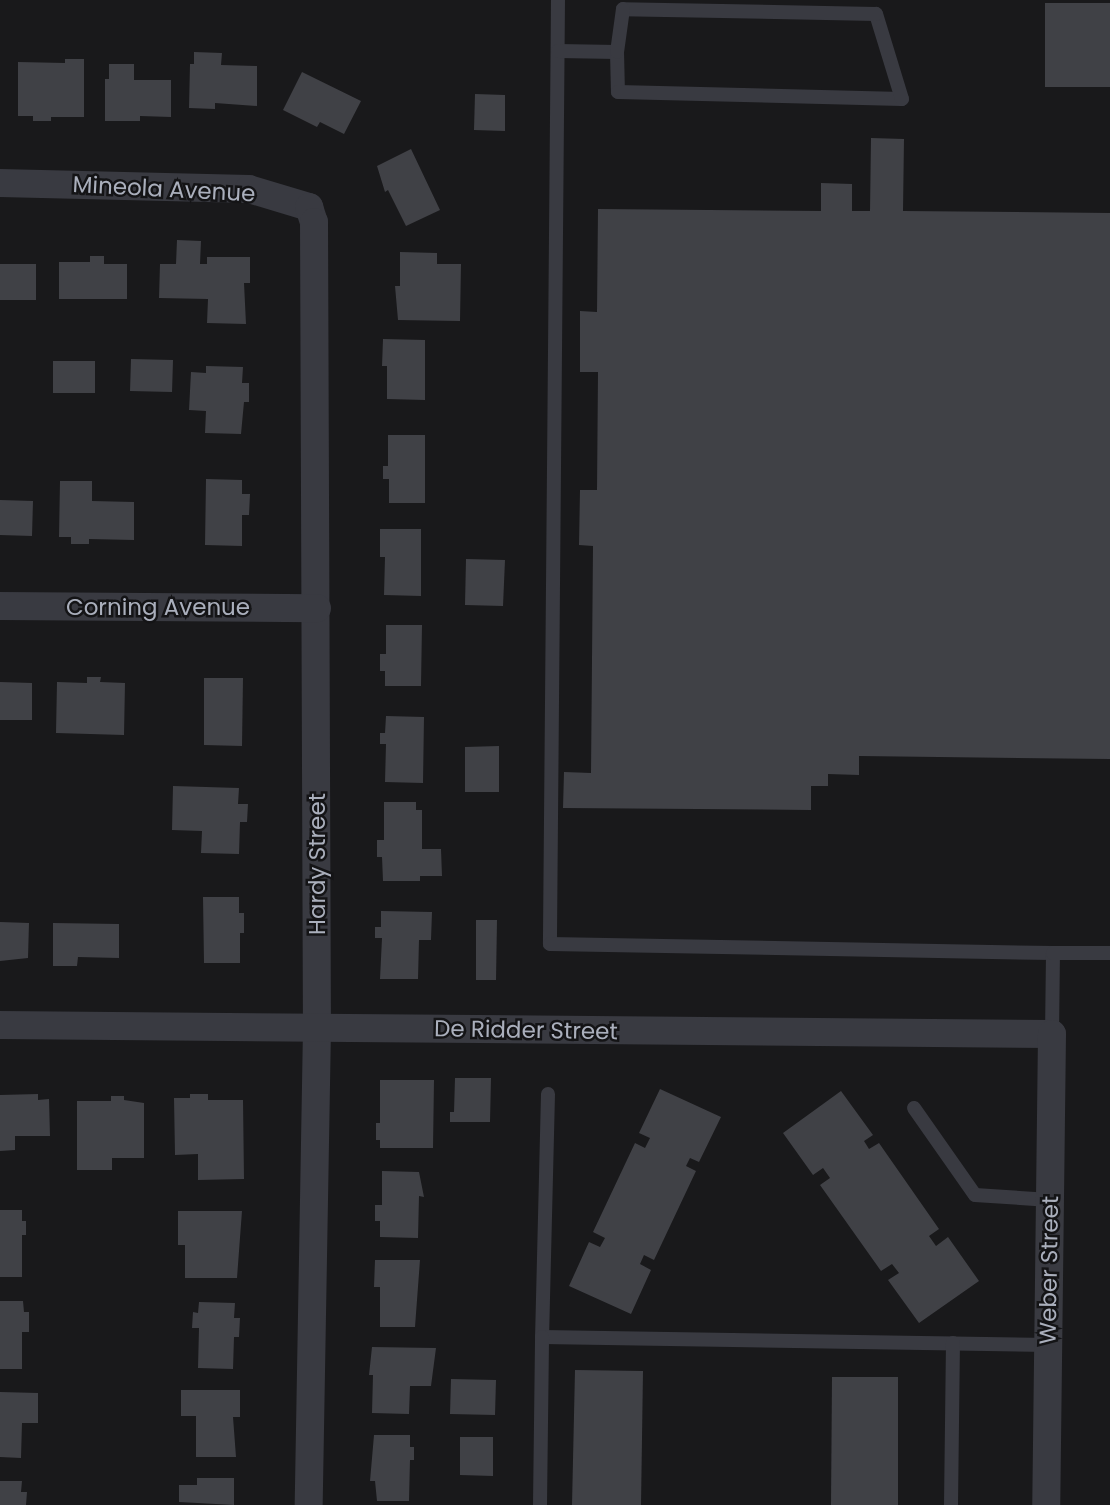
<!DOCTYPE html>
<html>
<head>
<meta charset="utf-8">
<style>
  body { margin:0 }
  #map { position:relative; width:1110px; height:1505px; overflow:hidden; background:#19191b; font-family:Poppins,sans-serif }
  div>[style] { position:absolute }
  .building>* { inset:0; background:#404146 }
  .lane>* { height:14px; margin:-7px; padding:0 7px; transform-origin:7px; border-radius:7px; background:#393a41 }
  .street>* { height:28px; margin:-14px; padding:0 14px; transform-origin:14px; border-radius:14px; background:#393a41 }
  span { translate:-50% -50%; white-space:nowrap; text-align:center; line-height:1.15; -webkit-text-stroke:5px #141416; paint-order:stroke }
  .street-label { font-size:23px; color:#aaafbc }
</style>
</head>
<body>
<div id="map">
  <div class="building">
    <i style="clip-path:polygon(1045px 3px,1110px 3px,1110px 87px,1045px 87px)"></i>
    <i style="clip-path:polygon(194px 52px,222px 53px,221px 65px,257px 66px,257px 106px,215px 103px,215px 109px,189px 108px,190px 64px,194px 64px)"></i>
    <i style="clip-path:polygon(65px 59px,84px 59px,84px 117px,51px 117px,51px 121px,33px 121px,33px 116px,18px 116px,18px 62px,65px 63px)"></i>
    <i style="clip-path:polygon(109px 64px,134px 64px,134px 80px,171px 80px,171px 117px,140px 116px,140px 121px,105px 121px,105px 79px,109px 79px)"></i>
    <i style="clip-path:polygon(302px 72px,361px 101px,344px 134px,320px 122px,317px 127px,283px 110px)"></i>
    <i style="clip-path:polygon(475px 94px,505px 95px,505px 131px,474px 130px)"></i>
    <i style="clip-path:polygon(871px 138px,904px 139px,903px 211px,1110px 213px,1110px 759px,859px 756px,859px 775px,828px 774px,828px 786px,811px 786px,811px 810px,563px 808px,564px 772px,591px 773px,593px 546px,579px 545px,580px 490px,597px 490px,598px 372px,580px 372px,580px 311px,597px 312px,598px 209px,821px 211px,821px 183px,852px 184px,852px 211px,870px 211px)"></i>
    <i style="clip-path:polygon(411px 149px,440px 210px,406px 226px,388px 190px,385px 192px,377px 166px)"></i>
    <i style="clip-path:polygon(177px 240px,201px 241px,200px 264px,207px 264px,207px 257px,250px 257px,250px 283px,244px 283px,246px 324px,207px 323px,208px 299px,159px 298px,160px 264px,176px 264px)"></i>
    <i style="clip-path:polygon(400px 252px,437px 253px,437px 264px,461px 264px,460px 321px,398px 320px,395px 286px,400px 286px)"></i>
    <i style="clip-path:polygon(90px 256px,104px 256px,104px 264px,127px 264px,127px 299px,59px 299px,59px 262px,90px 262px)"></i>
    <i style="clip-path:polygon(0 264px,36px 264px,36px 300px,0 300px)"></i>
    <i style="clip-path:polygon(383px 339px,425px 340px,425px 400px,387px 399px,387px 366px,382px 366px)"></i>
    <i style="clip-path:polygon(131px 359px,173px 360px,172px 392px,130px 391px)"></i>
    <i style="clip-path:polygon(53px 361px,95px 361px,95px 393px,53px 393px)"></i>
    <i style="clip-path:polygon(206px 366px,243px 367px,242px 383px,249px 383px,249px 402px,244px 402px,241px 434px,205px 433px,206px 411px,189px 410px,191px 372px,206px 373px)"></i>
    <i style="clip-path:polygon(388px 435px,425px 435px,425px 503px,389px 503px,389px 479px,383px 479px,383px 466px,388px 466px)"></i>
    <i style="clip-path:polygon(206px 479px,242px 480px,242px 494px,250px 494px,249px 515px,242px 515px,242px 546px,205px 545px)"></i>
    <i style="clip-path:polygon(60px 481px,92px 481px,92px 501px,134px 502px,134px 540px,89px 539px,89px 544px,71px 544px,71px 537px,59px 537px)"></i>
    <i style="clip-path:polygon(0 500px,33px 501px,32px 536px,0 535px)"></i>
    <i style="clip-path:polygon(380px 529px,421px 529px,421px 596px,384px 595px,385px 557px,380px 557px)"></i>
    <i style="clip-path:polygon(466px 559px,505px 560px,503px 606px,465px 605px)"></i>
    <i style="clip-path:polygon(386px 625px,422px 625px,421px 686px,385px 686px,385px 671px,380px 671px,380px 654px,386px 654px)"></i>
    <i style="clip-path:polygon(87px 677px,101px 677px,100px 682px,125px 683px,124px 735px,56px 733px,57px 682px,87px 683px)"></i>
    <i style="clip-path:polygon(204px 678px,243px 678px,242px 746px,204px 745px)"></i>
    <i style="clip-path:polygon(0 682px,32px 683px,32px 720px,0 720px)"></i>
    <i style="clip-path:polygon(386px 716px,424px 717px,423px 783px,385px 782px,386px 744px,380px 744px,380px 733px,385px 733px)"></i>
    <i style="clip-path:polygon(499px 746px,499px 792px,465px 792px,465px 747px)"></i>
    <i style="clip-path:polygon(173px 786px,239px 788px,238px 804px,248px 804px,247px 822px,240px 822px,239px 854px,201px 853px,202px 831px,172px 830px)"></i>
    <i style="clip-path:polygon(384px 802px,416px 802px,416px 810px,422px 810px,422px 849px,441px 849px,442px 876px,420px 876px,420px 881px,383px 881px,382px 857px,377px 857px,377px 840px,384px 840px)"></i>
    <i style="clip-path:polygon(203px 897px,239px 897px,239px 913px,244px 913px,244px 933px,240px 933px,240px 963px,204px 963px)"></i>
    <i style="clip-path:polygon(381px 911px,432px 912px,431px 940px,419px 940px,418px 979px,380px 979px,382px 938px,375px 938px,375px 927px,381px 927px)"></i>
    <i style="clip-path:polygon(476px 920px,497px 920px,496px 980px,476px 980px)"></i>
    <i style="clip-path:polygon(0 922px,29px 923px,28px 958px,0 961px)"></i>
    <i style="clip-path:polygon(53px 923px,119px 924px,119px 958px,78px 957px,77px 966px,53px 966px)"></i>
    <i style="clip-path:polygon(455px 1078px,491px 1078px,490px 1122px,450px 1122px,450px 1112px,454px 1112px)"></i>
    <i style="clip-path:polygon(380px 1080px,434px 1080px,433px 1148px,380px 1148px,380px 1140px,376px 1140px,376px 1123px,380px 1123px)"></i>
    <i style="clip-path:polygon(660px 1089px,721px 1117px,699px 1162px,690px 1158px,686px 1166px,696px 1171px,654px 1260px,644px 1255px,640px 1264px,651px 1270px,631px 1314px,569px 1286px,589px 1242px,600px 1247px,605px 1238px,593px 1232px,635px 1143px,645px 1148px,650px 1138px,639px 1133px)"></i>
    <i style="clip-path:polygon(841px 1091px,873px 1135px,864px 1141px,869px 1149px,879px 1143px,939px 1229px,929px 1236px,936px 1246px,948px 1237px,979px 1281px,919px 1323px,888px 1280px,899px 1273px,892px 1264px,881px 1271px,820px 1185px,830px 1178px,823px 1168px,813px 1175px,783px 1133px)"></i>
    <i style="clip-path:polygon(38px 1094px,38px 1100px,49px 1099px,50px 1136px,15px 1136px,15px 1150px,0 1151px,0 1095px)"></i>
    <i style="clip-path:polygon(190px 1094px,208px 1094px,208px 1100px,243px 1100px,244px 1179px,198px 1180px,198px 1154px,175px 1155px,174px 1098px,190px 1098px)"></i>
    <i style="clip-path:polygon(111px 1096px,124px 1096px,124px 1100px,144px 1103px,144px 1158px,112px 1158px,112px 1170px,77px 1170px,77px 1101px,111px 1101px)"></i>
    <i style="clip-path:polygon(382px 1171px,419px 1172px,424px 1197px,419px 1196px,418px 1238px,380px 1237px,380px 1221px,375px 1221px,375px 1205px,382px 1205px)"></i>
    <i style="clip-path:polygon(0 1210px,22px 1210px,22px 1221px,26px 1221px,26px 1235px,22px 1235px,22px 1277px,0 1277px)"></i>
    <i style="clip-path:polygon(178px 1211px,242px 1211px,237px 1278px,185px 1278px,185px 1245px,178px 1245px)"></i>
    <i style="clip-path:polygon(375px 1260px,420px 1260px,415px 1327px,380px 1327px,380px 1287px,374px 1287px)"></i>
    <i style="clip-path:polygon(0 1301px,23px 1301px,24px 1312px,29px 1312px,29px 1332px,22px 1332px,22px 1369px,0 1369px)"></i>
    <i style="clip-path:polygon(199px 1302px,235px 1303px,234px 1318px,240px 1318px,239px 1337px,234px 1337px,233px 1369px,198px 1368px,199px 1328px,192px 1328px,193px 1312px,198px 1313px)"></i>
    <i style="clip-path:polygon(372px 1347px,436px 1348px,431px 1386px,410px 1386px,409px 1414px,372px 1413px,373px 1375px,369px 1375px)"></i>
    <i style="clip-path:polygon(575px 1370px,643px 1371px,641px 1505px,572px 1505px)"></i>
    <i style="clip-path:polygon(832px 1377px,898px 1377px,898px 1505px,831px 1505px)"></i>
    <i style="clip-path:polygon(451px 1379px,496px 1380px,495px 1415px,450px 1414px)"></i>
    <i style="clip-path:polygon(181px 1390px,240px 1390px,240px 1417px,233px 1417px,236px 1457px,196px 1457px,196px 1416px,181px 1416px)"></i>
    <i style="clip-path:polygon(0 1392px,38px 1393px,38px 1423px,22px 1423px,21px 1458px,0 1457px)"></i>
    <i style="clip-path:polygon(374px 1435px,410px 1435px,410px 1447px,414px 1447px,414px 1460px,410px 1460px,409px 1501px,377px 1501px,375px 1481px,370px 1481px)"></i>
    <i style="clip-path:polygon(460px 1437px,493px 1437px,493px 1476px,460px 1475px)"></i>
    <i style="clip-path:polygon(197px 1478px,234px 1478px,234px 1505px,179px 1502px,179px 1485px,197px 1485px)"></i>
    <i style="clip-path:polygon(0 1481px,22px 1481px,21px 1492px,27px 1492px,26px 1505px,0 1505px)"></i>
  </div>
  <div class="lane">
    <i style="left:558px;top:0;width:944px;rotate:90.49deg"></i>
    <i style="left:550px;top:944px;width:503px;rotate:1.03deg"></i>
    <i style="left:1053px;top:953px;width:81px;rotate:90.7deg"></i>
    <i style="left:558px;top:51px;width:59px;rotate:1deg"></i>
    <i style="left:617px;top:52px;width:40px;rotate:88.6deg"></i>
    <i style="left:618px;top:92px;width:284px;rotate:1.4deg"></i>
    <i style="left:902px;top:99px;width:89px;rotate:-107deg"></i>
    <i style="left:876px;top:14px;width:253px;rotate:-178.9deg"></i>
    <i style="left:623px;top:9px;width:43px;rotate:97.9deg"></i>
    <i style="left:1053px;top:953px;width:57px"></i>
    <i style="left:548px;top:1094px;width:243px;rotate:91.4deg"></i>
    <i style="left:542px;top:1337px;width:506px;rotate:0.91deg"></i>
    <i style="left:914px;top:1108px;width:106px;rotate:55deg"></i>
    <i style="left:975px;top:1195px;width:75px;rotate:3.8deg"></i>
    <i style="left:540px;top:1505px;width:168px;rotate:-89.3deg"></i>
    <i style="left:951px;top:1505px;width:162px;rotate:-89.3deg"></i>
  </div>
  <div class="street">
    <i style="left:0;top:183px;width:249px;rotate:1.4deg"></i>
    <i style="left:249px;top:189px;width:63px;rotate:16.7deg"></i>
    <i style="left:309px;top:207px;width:16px;rotate:72deg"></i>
    <i style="left:314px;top:222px;width:806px;rotate:89.79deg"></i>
    <i style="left:317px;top:1028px;width:477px;rotate:91deg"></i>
    <i style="left:0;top:606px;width:317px;rotate:0.4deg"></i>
    <i style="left:0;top:1025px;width:1052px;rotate:0.49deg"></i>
    <i style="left:1052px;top:1034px;width:471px;rotate:90.7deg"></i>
  </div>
  <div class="street-label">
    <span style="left:164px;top:189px;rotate:3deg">Mineola Avenue</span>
    <span style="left:158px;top:607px">Corning Avenue</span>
    <span style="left:317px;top:864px;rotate:-90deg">Hardy Street</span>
    <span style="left:526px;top:1030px;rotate:1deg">De Ridder Street</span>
    <span style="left:1049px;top:1270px;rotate:-89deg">Weber Street</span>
  </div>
</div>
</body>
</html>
